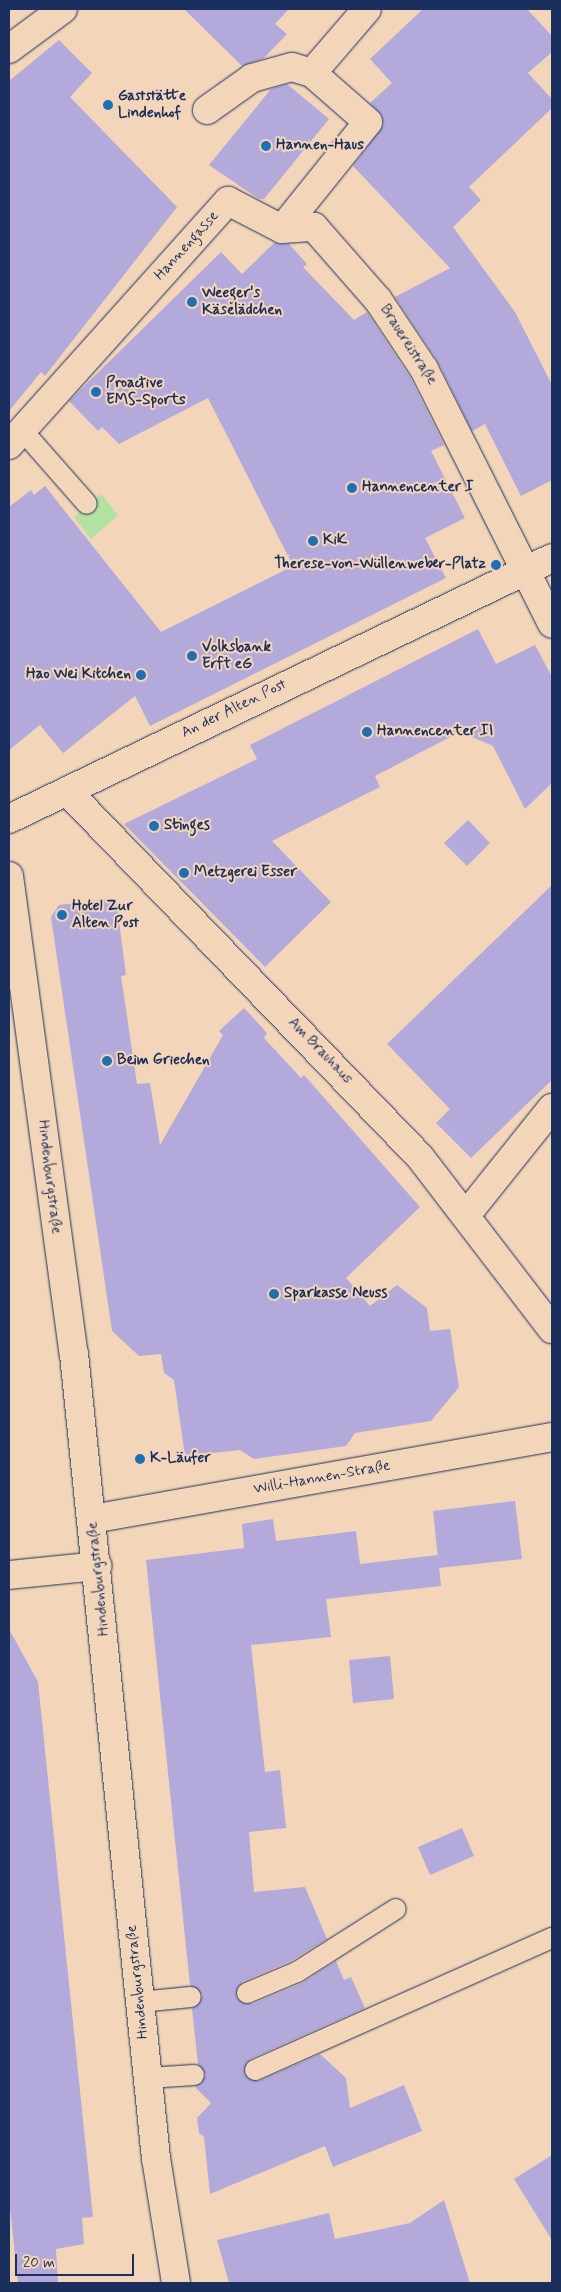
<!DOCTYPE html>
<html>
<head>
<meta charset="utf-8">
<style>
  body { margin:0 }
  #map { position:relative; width:561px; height:2292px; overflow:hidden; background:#f3d5b9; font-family:Mynerve,sans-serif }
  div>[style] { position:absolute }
  .green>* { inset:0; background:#b3e1a0 }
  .building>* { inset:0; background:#b3aadb }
  .roads { filter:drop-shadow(0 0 1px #1b2f5e) drop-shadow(0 0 1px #1b2f5e) }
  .lane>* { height:20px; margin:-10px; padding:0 10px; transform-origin:10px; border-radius:10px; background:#f3d5b9 }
  .street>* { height:28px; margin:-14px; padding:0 14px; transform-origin:14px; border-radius:14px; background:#f3d5b9 }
  .dots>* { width:14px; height:14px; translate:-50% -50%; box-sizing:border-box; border:2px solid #f3d5b9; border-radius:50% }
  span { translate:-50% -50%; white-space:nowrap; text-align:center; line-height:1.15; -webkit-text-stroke:4px #f3d5b9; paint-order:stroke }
  .poi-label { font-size:15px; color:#1b2f5e; font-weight:700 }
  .left { translate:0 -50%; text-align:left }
  .right { translate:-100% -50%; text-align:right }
  .street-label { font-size:15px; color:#1b2f5e }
  .frame { position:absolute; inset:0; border:10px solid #1b2f5e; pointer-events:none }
  .scale { position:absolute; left:15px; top:2254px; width:119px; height:22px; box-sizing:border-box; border:2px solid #1b2f5e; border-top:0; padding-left:6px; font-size:15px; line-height:18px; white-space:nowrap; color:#1b2f5e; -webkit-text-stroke:4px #f3d5b9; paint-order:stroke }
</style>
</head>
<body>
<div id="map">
  <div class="green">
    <i style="clip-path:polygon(101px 494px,118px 515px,91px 539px,74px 517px)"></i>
  </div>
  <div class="building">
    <i style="clip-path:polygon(184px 9px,289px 9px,275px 24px,287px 34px,264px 58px,242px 66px)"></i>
    <i style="clip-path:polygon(423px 9px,527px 9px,552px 36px,552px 52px,528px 73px,552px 99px,552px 108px,469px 187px,481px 200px,453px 227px,515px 312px,552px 385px,552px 480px,521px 496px,485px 424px,472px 431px,437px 360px,395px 297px,450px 268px,353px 166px,383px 125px,382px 116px,370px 103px,392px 83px,370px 59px)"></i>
    <i style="clip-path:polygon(59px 40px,92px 73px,70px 97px,177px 207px,45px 376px,41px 372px,9px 411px,9px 81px)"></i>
    <i style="clip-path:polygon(287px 84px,329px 119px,264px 199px,259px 199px,209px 165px,271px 89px)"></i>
    <i style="clip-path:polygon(274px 243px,289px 244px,307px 264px,303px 267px,354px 320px,367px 312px,410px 377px,444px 445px,431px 451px,465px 518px,425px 538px,446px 578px,150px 726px,135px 696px,63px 753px,40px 725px,9px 750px,9px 507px,31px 490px,34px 495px,45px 486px,161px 632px,293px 566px,208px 398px,119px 444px,102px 427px,98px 431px,69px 401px,221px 252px,242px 274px)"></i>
    <i style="clip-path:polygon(478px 629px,496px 664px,535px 645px,552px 677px,552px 783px,525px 809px,493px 746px,460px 732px,375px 776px,380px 787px,272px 841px,331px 902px,265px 967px,124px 824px,257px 759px,250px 745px)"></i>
    <i style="clip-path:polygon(468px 820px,490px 843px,467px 866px,444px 843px)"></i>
    <i style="clip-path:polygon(552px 885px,552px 1080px,471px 1158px,436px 1123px,450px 1109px,387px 1044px)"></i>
    <i style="clip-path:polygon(116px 898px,126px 975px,121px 976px,137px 1084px,150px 1083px,160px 1145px,223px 1035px,219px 1031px,244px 1008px,267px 1033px,264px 1038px,301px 1078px,304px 1075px,420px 1207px,346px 1278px,370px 1306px,397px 1285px,427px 1308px,430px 1331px,450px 1329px,459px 1387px,431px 1421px,355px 1433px,346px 1446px,254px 1459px,240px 1450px,185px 1456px,174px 1380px,164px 1373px,161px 1354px,139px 1356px,112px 1331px,51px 917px,59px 905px)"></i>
    <i style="clip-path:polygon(515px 1501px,522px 1559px,439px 1568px,433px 1511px)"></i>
    <i style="clip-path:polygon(273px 1519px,276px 1541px,356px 1531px,360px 1564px,438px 1555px,441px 1586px,326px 1599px,331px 1637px,251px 1645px,265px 1772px,280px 1770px,286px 1828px,249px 1832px,254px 1892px,305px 1887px,327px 1939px,291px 1961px,242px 1982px,236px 1997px,252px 2004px,302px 1983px,336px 1961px,344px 1980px,351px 1977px,365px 2008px,250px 2059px,244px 2074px,259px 2081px,320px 2054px,346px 2078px,350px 2108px,404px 2085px,422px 2131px,333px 2167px,325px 2146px,210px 2194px,204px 2137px,199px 2133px,197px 2118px,211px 2103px,195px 2087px,206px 2075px,198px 2064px,192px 2009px,203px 1995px,190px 1985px,146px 1560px,244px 1548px,242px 1524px)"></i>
    <i style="clip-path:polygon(9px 1629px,38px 1682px,93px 2217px,82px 2218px,84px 2244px,56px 2249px,58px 2283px,18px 2283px,9px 2198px)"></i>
    <i style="clip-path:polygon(390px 1656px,394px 1699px,353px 1703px,349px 1660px)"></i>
    <i style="clip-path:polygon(462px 1828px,474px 1856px,430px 1875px,418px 1847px)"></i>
    <i style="clip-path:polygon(552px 2155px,552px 2240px,514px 2179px)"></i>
    <i style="clip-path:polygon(444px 2200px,470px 2283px,229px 2283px,217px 2240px,329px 2213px,335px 2239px,410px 2223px)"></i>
  </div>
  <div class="roads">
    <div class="lane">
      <i style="left:22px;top:430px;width:98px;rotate:48.7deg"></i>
      <i style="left:247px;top:1993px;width:54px;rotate:-22.8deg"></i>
      <i style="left:297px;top:1972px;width:117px;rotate:-32.5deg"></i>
      <i style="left:140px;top:2002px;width:51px;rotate:-5.6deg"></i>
      <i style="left:255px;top:2070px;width:325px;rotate:-24deg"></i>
      <i style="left:148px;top:2078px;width:46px;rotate:-3.7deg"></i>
    </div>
    <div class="street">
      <i style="left:9px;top:49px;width:67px;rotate:-36.5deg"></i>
      <i style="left:207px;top:110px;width:55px;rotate:-35.4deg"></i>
      <i style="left:252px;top:78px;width:41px;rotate:-15.4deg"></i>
      <i style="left:292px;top:67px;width:21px;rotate:17deg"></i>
      <i style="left:282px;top:229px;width:137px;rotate:-51.2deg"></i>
      <i style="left:368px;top:122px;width:74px;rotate:-138.8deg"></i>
      <i style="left:312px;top:73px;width:84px;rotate:-49.3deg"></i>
      <i style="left:9px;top:445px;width:328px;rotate:-48.1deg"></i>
      <i style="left:228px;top:201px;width:61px;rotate:27.4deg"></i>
      <i style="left:282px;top:229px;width:32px;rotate:-4deg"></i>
      <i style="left:314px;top:227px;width:97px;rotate:48.8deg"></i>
      <i style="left:378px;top:300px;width:83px;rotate:56.3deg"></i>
      <i style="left:424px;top:369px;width:285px;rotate:63.3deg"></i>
      <i style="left:67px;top:791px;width:508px;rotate:46.04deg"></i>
      <i style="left:420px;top:1157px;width:217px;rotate:52.5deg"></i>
      <i style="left:9px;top:819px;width:602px;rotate:-25.67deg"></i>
      <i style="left:9px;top:876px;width:482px;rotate:82.3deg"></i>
      <i style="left:74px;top:1354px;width:808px;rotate:84.18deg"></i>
      <i style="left:156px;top:2158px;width:127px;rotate:80.9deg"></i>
      <i style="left:467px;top:1214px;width:136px;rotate:-51.3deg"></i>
      <i style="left:92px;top:1519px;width:467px;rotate:-10.1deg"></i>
      <i style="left:9px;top:1575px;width:89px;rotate:-5.8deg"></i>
    </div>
  </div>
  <div class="dots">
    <i style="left:108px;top:105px;background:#1f6fb2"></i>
    <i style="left:266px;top:146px;background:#1f6fb2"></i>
    <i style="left:192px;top:302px;background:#1f6fb2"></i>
    <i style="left:96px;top:392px;background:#1f6fb2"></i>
    <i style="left:352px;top:488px;background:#1f6fb2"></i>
    <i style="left:313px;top:541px;background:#1f6fb2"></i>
    <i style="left:496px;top:565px;background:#1f6fb2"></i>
    <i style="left:192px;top:656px;background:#1f6fb2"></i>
    <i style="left:141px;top:675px;background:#1f6fb2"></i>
    <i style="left:367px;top:732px;background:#1f6fb2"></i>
    <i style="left:154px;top:826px;background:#1f6fb2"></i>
    <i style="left:184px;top:873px;background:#1f6fb2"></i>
    <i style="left:62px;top:915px;background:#1f6fb2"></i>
    <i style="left:107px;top:1061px;background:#1f6fb2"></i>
    <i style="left:274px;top:1294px;background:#1f6fb2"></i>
    <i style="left:140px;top:1459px;background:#1f6fb2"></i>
  </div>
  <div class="poi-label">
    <span class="left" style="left:118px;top:105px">Gaststätte<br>Lindenhof</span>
    <span class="left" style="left:276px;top:146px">Hannen-Haus</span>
    <span class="left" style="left:202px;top:302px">Weeger's<br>Käselädchen</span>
    <span class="left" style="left:106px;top:392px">Proactive<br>EMS-Sports</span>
    <span class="left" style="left:362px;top:488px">Hannencenter I</span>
    <span class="left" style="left:323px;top:541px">KiK</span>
    <span class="right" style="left:486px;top:565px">Therese-von-Wüllenweber-Platz</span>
    <span class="left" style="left:202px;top:656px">Volksbank<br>Erft eG</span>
    <span class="right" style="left:131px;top:675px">Hao Wei Kitchen</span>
    <span class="left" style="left:377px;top:732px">Hannencenter II</span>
    <span class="left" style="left:164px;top:826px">Stinges</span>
    <span class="left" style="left:194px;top:873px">Metzgerei Esser</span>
    <span class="left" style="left:72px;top:915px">Hotel Zur<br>Alten Post</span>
    <span class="left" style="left:117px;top:1061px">Beim Griechen</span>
    <span class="left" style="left:284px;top:1294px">Sparkasse Neuss</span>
    <span class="left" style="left:150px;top:1459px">K-Läufer</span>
  </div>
  <div class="street-label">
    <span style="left:187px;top:246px;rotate:-48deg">Hannengasse</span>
    <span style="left:408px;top:345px;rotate:57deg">Brauereistraße</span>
    <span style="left:234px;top:709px;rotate:-26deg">An der Alten Post</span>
    <span style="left:320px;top:1051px;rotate:46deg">Am Brauhaus</span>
    <span style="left:49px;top:1177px;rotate:83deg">Hindenburgstraße</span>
    <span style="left:322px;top:1478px;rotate:-10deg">Willi-Hannen-Straße</span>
    <span style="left:99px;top:1579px;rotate:-96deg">Hindenburgstraße</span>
    <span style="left:138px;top:1982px;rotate:-96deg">Hindenburgstraße</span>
  </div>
  <div class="frame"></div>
  <div class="scale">20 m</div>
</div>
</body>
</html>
